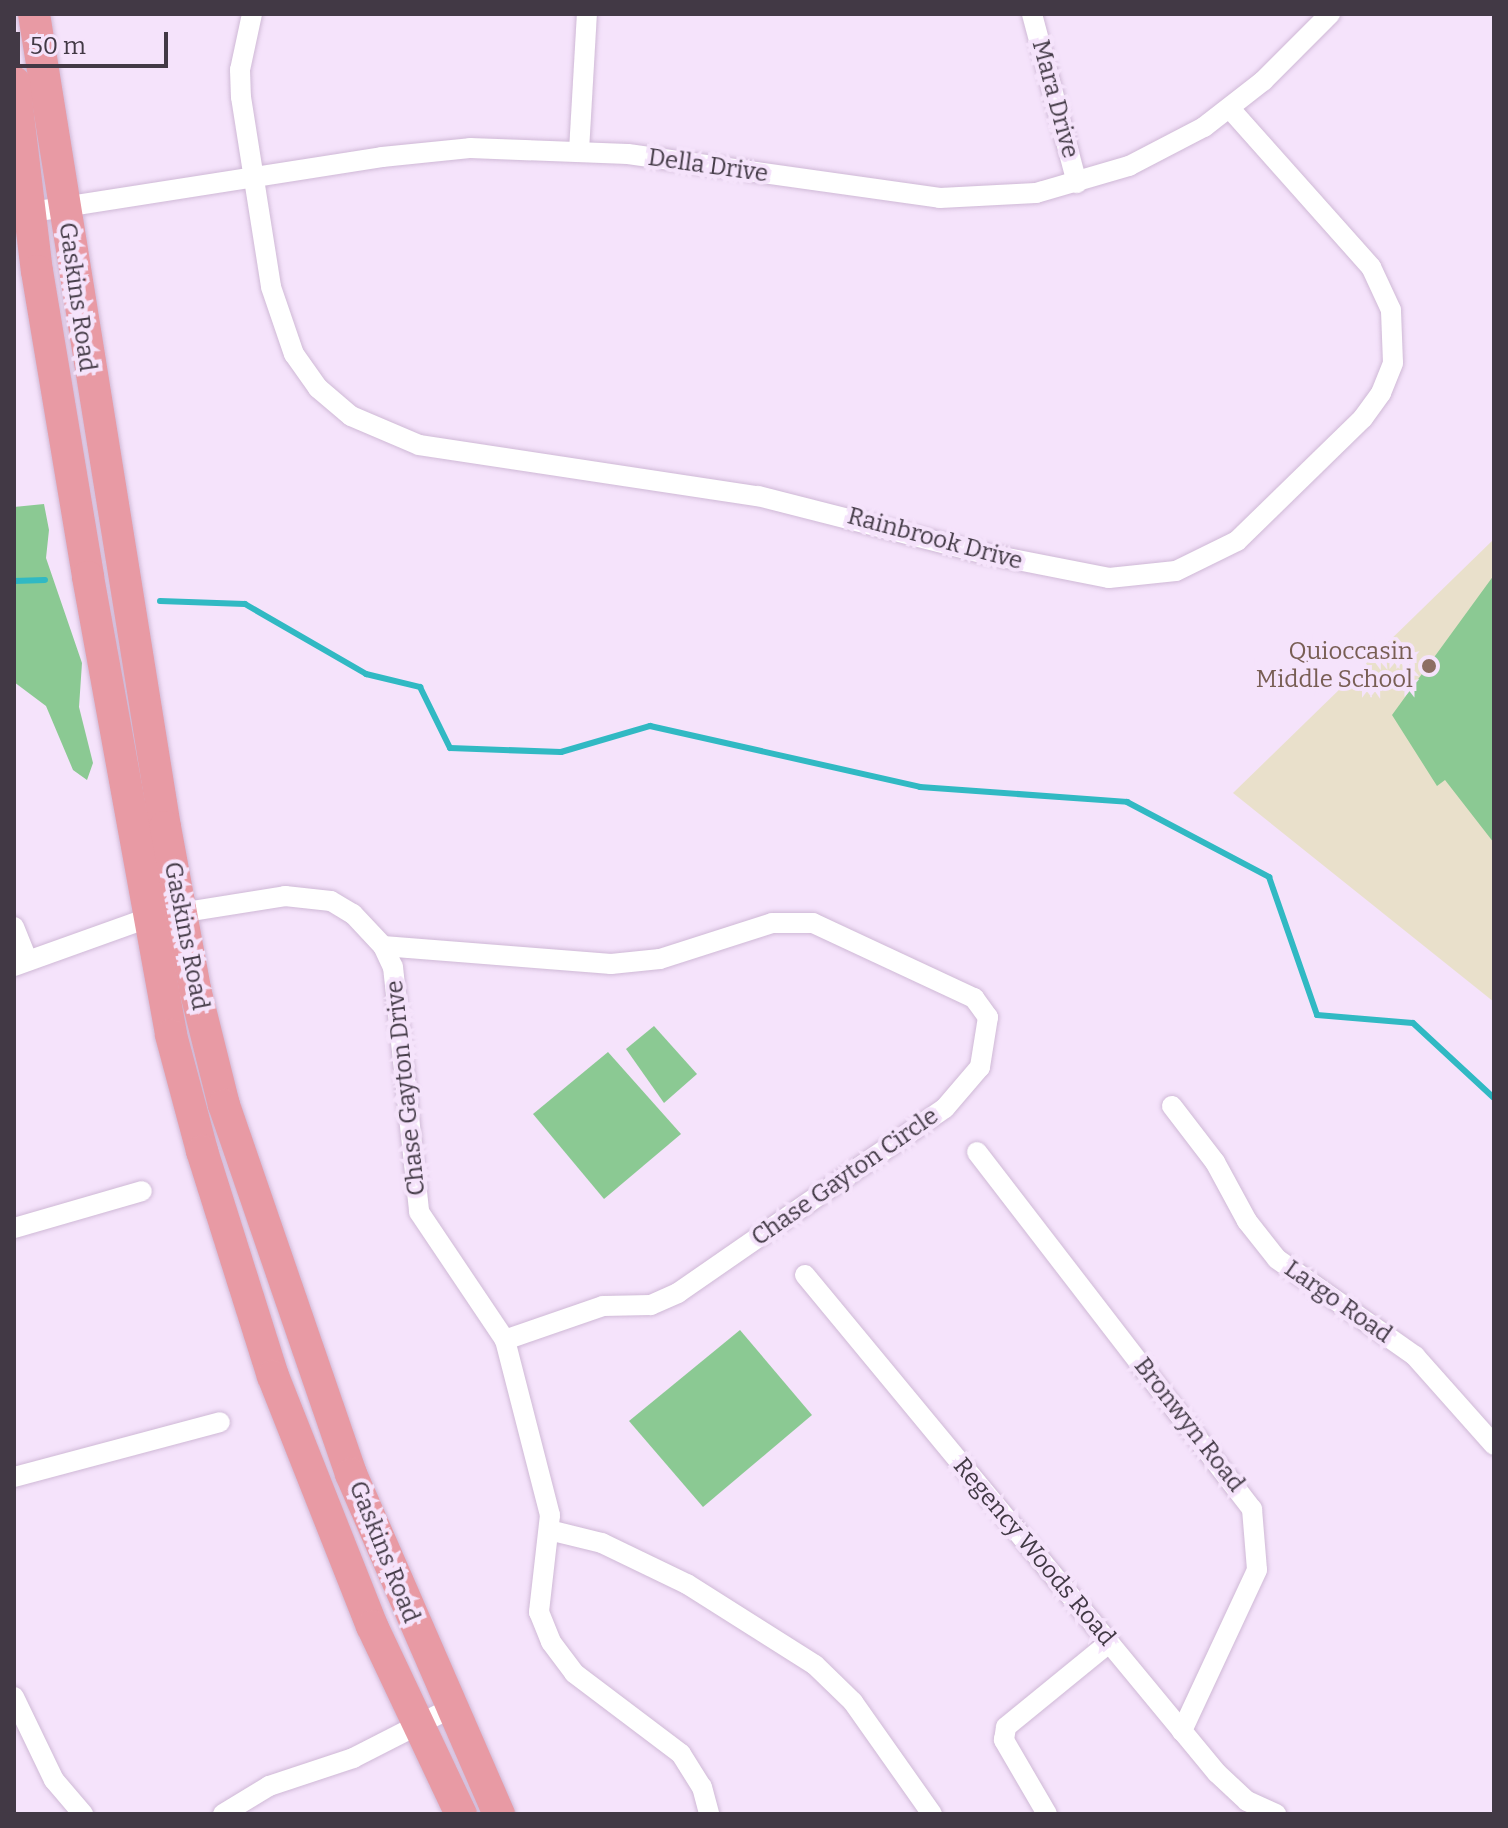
<!DOCTYPE html>
<html>
<head>
<meta charset="utf-8">
<style>
  body { margin:0 }
  #map { position:relative; width:1508px; height:1828px; overflow:hidden; background:#f5e3fb; font-family:Bitter,serif }
  div>[style] { position:absolute }
  .education>* { inset:0; background:#e9e0cb }
  .green>* { inset:0; background:#8bc993 }
  .stream>* { height:6px; margin:-3px; padding:0 3px; transform-origin:3px; border-radius:3px; background:#31b9c3 }
  .roads { filter:drop-shadow(0 0 2px #cfb9d6) drop-shadow(0 0 2px #cfb9d6) }
  .street>* { height:20px; margin:-10px; padding:0 10px; transform-origin:10px; border-radius:10px; background:#fff }
  .primary>* { height:32px; margin:-16px; padding:0 16px; transform-origin:16px; border-radius:16px; background:#e89aa4 }
  .dots>* { width:22px; height:22px; translate:-50% -50%; box-sizing:border-box; border:4px solid #f5e3fb; border-radius:50% }
  span { translate:-50% -50%; white-space:nowrap; text-align:center; line-height:1.15; -webkit-text-stroke:8px #f5e3fb; paint-order:stroke }
  .street-label { font-size:24px; color:#423945 }
  .education-label { font-size:24px; color:#785e54 }
  .right { translate:-100% -50%; text-align:right }
  .frame { position:absolute; inset:0; border:16px solid #423945; pointer-events:none }
  .scale { position:absolute; left:16px; top:32px; width:152px; height:36px; box-sizing:border-box; border:4px solid #423945; border-top:0; padding-left:10px; font-size:24px; line-height:28px; white-space:nowrap; color:#423945; -webkit-text-stroke:6px #f5e3fb; paint-order:stroke }
</style>
</head>
<body>
<div id="map">
  <div class="education">
    <i style="clip-path:polygon(1494px 539px,1494px 1002px,1233px 793px)"></i>
  </div>
  <div class="green">
    <i style="clip-path:polygon(44px 504px,49px 530px,46px 558px,82px 663px,79px 707px,93px 763px,87px 780px,73px 770px,46px 706px,14px 682px,14px 507px)"></i>
    <i style="clip-path:polygon(1494px 575px,1494px 843px,1445px 780px,1437px 786px,1392px 715px)"></i>
    <i style="clip-path:polygon(654px 1026px,697px 1074px,664px 1103px,626px 1049px)"></i>
    <i style="clip-path:polygon(608px 1052px,681px 1134px,604px 1199px,533px 1114px)"></i>
    <i style="clip-path:polygon(740px 1330px,812px 1415px,703px 1507px,629px 1421px)"></i>
  </div>
  <div class="stream">
    <i style="left:14px;top:581px;width:31px;rotate:-2deg"></i>
    <i style="left:160px;top:601px;width:85px;rotate:2deg"></i>
    <i style="left:245px;top:604px;width:140px;rotate:30deg"></i>
    <i style="left:366px;top:674px;width:56px;rotate:13.5deg"></i>
    <i style="left:420px;top:687px;width:68px;rotate:63.8deg"></i>
    <i style="left:450px;top:748px;width:111px;rotate:2.1deg"></i>
    <i style="left:561px;top:752px;width:93px;rotate:-16.3deg"></i>
    <i style="left:650px;top:726px;width:277px;rotate:12.7deg"></i>
    <i style="left:920px;top:787px;width:208px;rotate:4.1deg"></i>
    <i style="left:1127px;top:802px;width:161px;rotate:27.8deg"></i>
    <i style="left:1269px;top:877px;width:146px;rotate:70.8deg"></i>
    <i style="left:1317px;top:1015px;width:96px;rotate:4.8deg"></i>
    <i style="left:1413px;top:1023px;width:110px;rotate:42.8deg"></i>
  </div>
  <div class="roads">
    <div class="street">
      <i style="left:252px;top:14px;width:57px;rotate:102.1deg"></i>
      <i style="left:240px;top:70px;width:27px;rotate:88deg"></i>
      <i style="left:241px;top:97px;width:192px;rotate:81deg"></i>
      <i style="left:271px;top:287px;width:71px;rotate:71.1deg"></i>
      <i style="left:294px;top:354px;width:42px;rotate:54.8deg"></i>
      <i style="left:318px;top:388px;width:43px;rotate:40.3deg"></i>
      <i style="left:351px;top:416px;width:74px;rotate:23.1deg"></i>
      <i style="left:419px;top:445px;width:343px;rotate:8.6deg"></i>
      <i style="left:758px;top:496px;width:231px;rotate:14.3deg"></i>
      <i style="left:982px;top:553px;width:129px;rotate:11.1deg"></i>
      <i style="left:1109px;top:578px;width:67px;rotate:-6deg"></i>
      <i style="left:1176px;top:571px;width:68px;rotate:-26.2deg"></i>
      <i style="left:1237px;top:541px;width:176px;rotate:-44.3deg"></i>
      <i style="left:1363px;top:418px;width:31px;rotate:-54deg"></i>
      <i style="left:1381px;top:393px;width:32px;rotate:-68deg"></i>
      <i style="left:1393px;top:363px;width:53px;rotate:-92.2deg"></i>
      <i style="left:1391px;top:310px;width:47px;rotate:-114.9deg"></i>
      <i style="left:1371px;top:267px;width:212px;rotate:-131.7deg"></i>
      <i style="left:1032px;top:14px;width:175px;rotate:75.1deg"></i>
      <i style="left:579px;top:151px;width:137px;rotate:-86.7deg"></i>
      <i style="left:32px;top:212px;width:354px;rotate:-8.9deg"></i>
      <i style="left:382px;top:157px;width:88px;rotate:-5.8deg"></i>
      <i style="left:470px;top:148px;width:158px;rotate:2.2deg"></i>
      <i style="left:628px;top:154px;width:315px;rotate:8deg"></i>
      <i style="left:940px;top:198px;width:96px;rotate:-3deg"></i>
      <i style="left:1036px;top:193px;width:97px;rotate:-16.2deg"></i>
      <i style="left:1129px;top:166px;width:85px;rotate:-27.5deg"></i>
      <i style="left:1204px;top:127px;width:75px;rotate:-37.9deg"></i>
      <i style="left:1263px;top:81px;width:95px;rotate:-45deg"></i>
      <i style="left:14px;top:927px;width:35px;rotate:68deg"></i>
      <i style="left:383px;top:946px;width:229px;rotate:4.5deg"></i>
      <i style="left:611px;top:964px;width:49px;rotate:-5.8deg"></i>
      <i style="left:660px;top:959px;width:118px;rotate:-17.8deg"></i>
      <i style="left:772px;top:923px;width:41px"></i>
      <i style="left:813px;top:923px;width:178px;rotate:25deg"></i>
      <i style="left:974px;top:998px;width:24px;rotate:54deg"></i>
      <i style="left:988px;top:1017px;width:51px;rotate:99.1deg"></i>
      <i style="left:980px;top:1067px;width:54px;rotate:130.5deg"></i>
      <i style="left:945px;top:1108px;width:325px;rotate:145.3deg"></i>
      <i style="left:678px;top:1293px;width:30px;rotate:156deg"></i>
      <i style="left:651px;top:1305px;width:48px;rotate:178.8deg"></i>
      <i style="left:603px;top:1306px;width:104px;rotate:160.9deg"></i>
      <i style="left:14px;top:966px;width:142px;rotate:-19.7deg"></i>
      <i style="left:148px;top:918px;width:139px;rotate:-9.1deg"></i>
      <i style="left:285px;top:896px;width:46px;rotate:6.2deg"></i>
      <i style="left:331px;top:901px;width:26px;rotate:31deg"></i>
      <i style="left:353px;top:914px;width:44px;rotate:46.8deg"></i>
      <i style="left:383px;top:946px;width:23px;rotate:65deg"></i>
      <i style="left:393px;top:967px;width:246px;rotate:83.9deg"></i>
      <i style="left:419px;top:1212px;width:154px;rotate:56.1deg"></i>
      <i style="left:505px;top:1340px;width:181px;rotate:75.6deg"></i>
      <i style="left:550px;top:1515px;width:98px;rotate:96.5deg"></i>
      <i style="left:539px;top:1612px;width:32px;rotate:68deg"></i>
      <i style="left:551px;top:1642px;width:39px;rotate:53deg"></i>
      <i style="left:574px;top:1673px;width:134px;rotate:37.1deg"></i>
      <i style="left:681px;top:1754px;width:39px;rotate:58deg"></i>
      <i style="left:702px;top:1787px;width:28px;rotate:75deg"></i>
      <i style="left:1172px;top:1106px;width:71px;rotate:52.5deg"></i>
      <i style="left:1215px;top:1162px;width:67px;rotate:61.5deg"></i>
      <i style="left:1247px;top:1221px;width:48px;rotate:51.7deg"></i>
      <i style="left:1277px;top:1259px;width:169px;rotate:35.1deg"></i>
      <i style="left:1415px;top:1356px;width:119px;rotate:48.4deg"></i>
      <i style="left:977px;top:1152px;width:451px;rotate:52.4deg"></i>
      <i style="left:1252px;top:1509px;width:61px;rotate:85.3deg"></i>
      <i style="left:1257px;top:1570px;width:178px;rotate:115deg"></i>
      <i style="left:14px;top:1228px;width:133px;rotate:-16.1deg"></i>
      <i style="left:805px;top:1275px;width:646px;rotate:50.4deg"></i>
      <i style="left:1217px;top:1773px;width:41px;rotate:43deg"></i>
      <i style="left:1247px;top:1801px;width:32px;rotate:24deg"></i>
      <i style="left:14px;top:1477px;width:213px;rotate:-14.9deg"></i>
      <i style="left:549px;top:1530px;width:55px;rotate:13.8deg"></i>
      <i style="left:602px;top:1543px;width:94px;rotate:25.8deg"></i>
      <i style="left:687px;top:1584px;width:151px;rotate:32.3deg"></i>
      <i style="left:815px;top:1665px;width:53px;rotate:44.2deg"></i>
      <i style="left:853px;top:1702px;width:137px;rotate:54.8deg"></i>
      <i style="left:14px;top:1697px;width:92px;rotate:64.3deg"></i>
      <i style="left:54px;top:1780px;width:45px;rotate:49.5deg"></i>
      <i style="left:223px;top:1814px;width:54px;rotate:-31.3deg"></i>
      <i style="left:269px;top:1786px;width:89px;rotate:-18.4deg"></i>
      <i style="left:353px;top:1758px;width:108px;rotate:-27deg"></i>
      <i style="left:1047px;top:1814px;width:86px;rotate:-120.2deg"></i>
      <i style="left:1004px;top:1740px;width:13px;rotate:-81deg"></i>
      <i style="left:1006px;top:1727px;width:133px;rotate:-39.2deg"></i>
    </div>
    <div class="primary">
      <i style="left:34px;top:14px;width:823px;rotate:80.85deg"></i>
      <i style="left:165px;top:827px;width:165px;rotate:79.5deg"></i>
      <i style="left:195px;top:989px;width:120px;rotate:76deg"></i>
      <i style="left:224px;top:1105px;width:390px;rotate:71deg"></i>
      <i style="left:351px;top:1474px;width:371px;rotate:66.5deg"></i>
      <i style="left:14px;top:82px;width:190px;rotate:83.1deg"></i>
      <i style="left:37px;top:271px;width:310px;rotate:80.5deg"></i>
      <i style="left:88px;top:577px;width:465px;rotate:79.7deg"></i>
      <i style="left:171px;top:1035px;width:120px;rotate:75deg"></i>
      <i style="left:202px;top:1151px;width:236px;rotate:72.5deg"></i>
      <i style="left:273px;top:1376px;width:269px;rotate:68.4deg"></i>
      <i style="left:372px;top:1626px;width:208px;rotate:64.7deg"></i>
    </div>
  </div>
  <div class="dots">
    <i style="left:1429px;top:666px;background:#8d6e63"></i>
  </div>
  <div class="street-label">
    <span style="left:1055px;top:99px;rotate:75deg">Mara Drive</span>
    <span style="left:708px;top:166px;rotate:8deg">Della Drive</span>
    <span style="left:77px;top:297px;rotate:82deg">Gaskins Road</span>
    <span style="left:935px;top:539px;rotate:15deg">Rainbrook Drive</span>
    <span style="left:186px;top:936px;rotate:79deg">Gaskins Road</span>
    <span style="left:406px;top:1088px;rotate:-96deg">Chase Gayton Drive</span>
    <span style="left:845px;top:1177px;rotate:-35deg">Chase Gayton Circle</span>
    <span style="left:1338px;top:1302px;rotate:35deg">Largo Road</span>
    <span style="left:1189px;top:1425px;rotate:52deg">Bronwyn Road</span>
    <span style="left:384px;top:1552px;rotate:68deg">Gaskins Road</span>
    <span style="left:1034px;top:1552px;rotate:50deg">Regency Woods Road</span>
  </div>
  <div class="education-label">
    <span class="right" style="left:1413px;top:666px">Quioccasin<br>Middle School</span>
  </div>
  <div class="frame"></div>
  <div class="scale">50 m</div>
</div>
</body>
</html>
